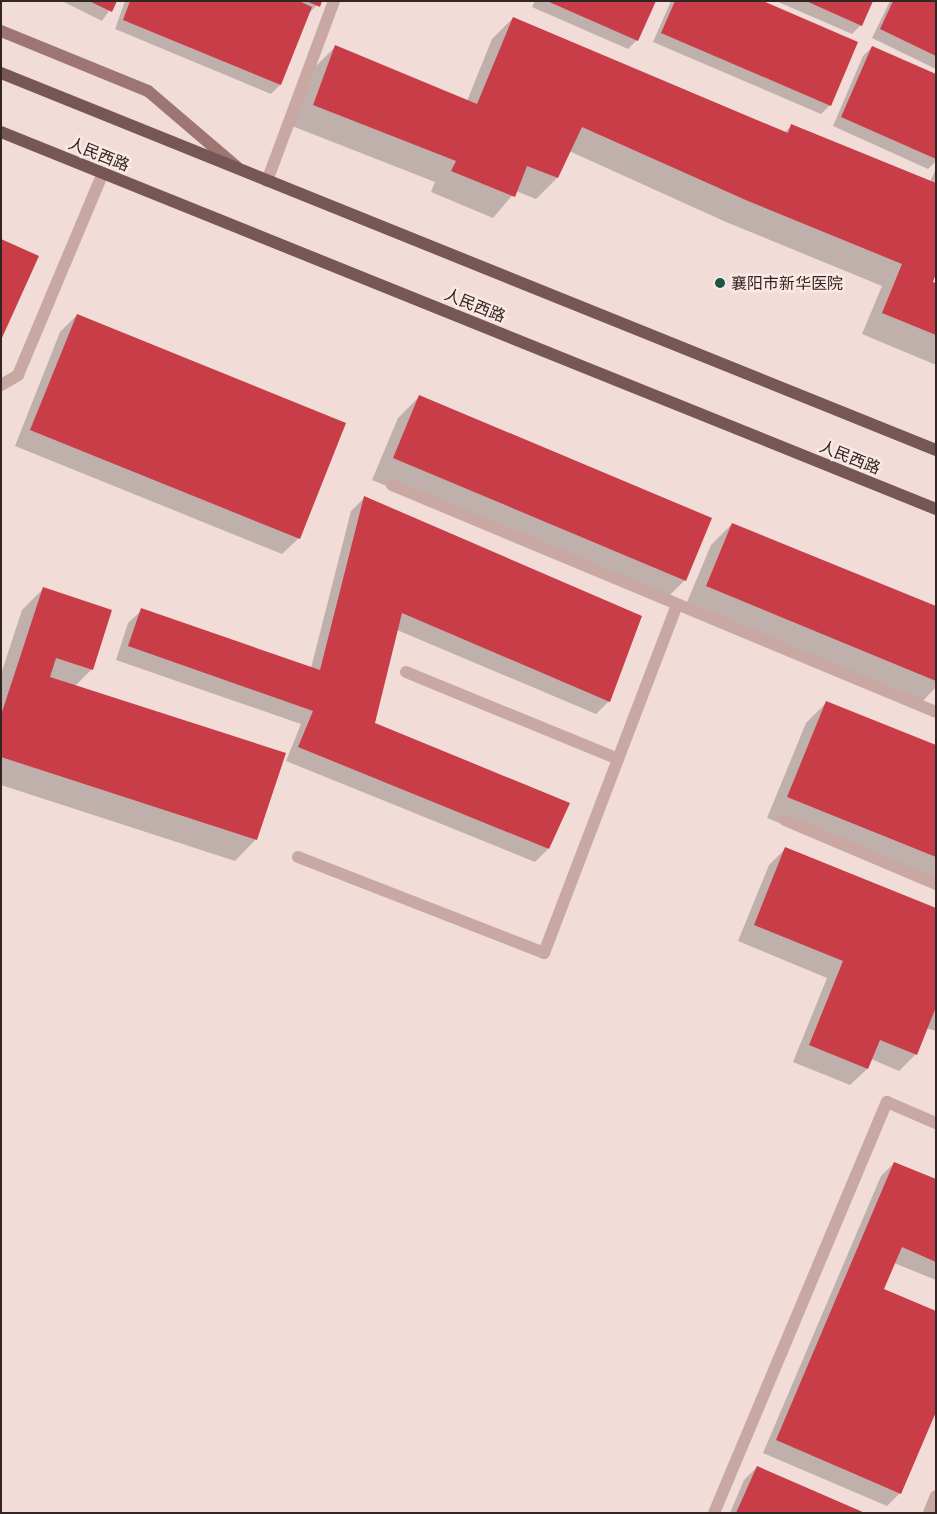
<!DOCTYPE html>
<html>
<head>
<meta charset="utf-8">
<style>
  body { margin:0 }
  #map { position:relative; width:937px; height:1514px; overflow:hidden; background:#f1dcd7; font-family:Inter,"Noto Sans SC",sans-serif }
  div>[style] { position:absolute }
  .shadow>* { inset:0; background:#0003 }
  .building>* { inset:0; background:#c93d48 }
  .lane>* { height:12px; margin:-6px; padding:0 6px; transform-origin:6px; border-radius:6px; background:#c9a8a3 }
  .street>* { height:12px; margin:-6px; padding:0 6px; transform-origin:6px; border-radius:6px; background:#c9a8a3 }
  .secondary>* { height:12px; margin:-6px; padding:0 6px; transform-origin:6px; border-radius:6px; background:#9d7674 }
  .primary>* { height:12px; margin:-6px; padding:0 6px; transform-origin:6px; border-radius:6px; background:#765656 }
  .dots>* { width:14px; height:14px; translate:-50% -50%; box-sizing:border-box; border:2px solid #f9e8e3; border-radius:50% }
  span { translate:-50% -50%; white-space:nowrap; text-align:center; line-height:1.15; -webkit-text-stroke:5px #f9e8e3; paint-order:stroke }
  .street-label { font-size:16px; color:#342525 }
  .poi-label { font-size:16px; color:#342525 }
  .left { translate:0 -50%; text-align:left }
  .frame { position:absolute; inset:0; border:2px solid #342525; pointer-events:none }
</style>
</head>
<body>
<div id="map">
  <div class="shadow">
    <i style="clip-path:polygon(62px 1px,116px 1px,102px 21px)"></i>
    <i style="clip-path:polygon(125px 1px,321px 1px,307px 15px,280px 85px,271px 94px,115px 29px)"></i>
    <i style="clip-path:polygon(535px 1px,654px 1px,637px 40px,628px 49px,532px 7px)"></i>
    <i style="clip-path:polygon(671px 1px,760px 1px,830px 105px,821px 114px,653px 42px)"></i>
    <i style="clip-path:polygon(776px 1px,871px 1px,861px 25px,852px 34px)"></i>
    <i style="clip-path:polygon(890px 1px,936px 1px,936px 69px,872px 38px)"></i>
    <i style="clip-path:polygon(513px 18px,784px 133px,792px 125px,930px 182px,936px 168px,936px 271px,931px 283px,936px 285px,936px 365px,862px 334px,882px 286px,726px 222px,569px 151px,557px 178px,536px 199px,516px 191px,493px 218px,431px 192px,435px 182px,292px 126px,314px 68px,335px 47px,467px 101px,492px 39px)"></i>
    <i style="clip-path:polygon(872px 47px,936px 75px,936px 161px,928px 169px,833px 126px,863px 56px)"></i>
    <i style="clip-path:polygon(77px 315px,299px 538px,282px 554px,15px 446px,60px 332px)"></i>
    <i style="clip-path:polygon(419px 397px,685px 580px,664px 601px,372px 480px,398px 418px)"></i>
    <i style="clip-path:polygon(364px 498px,609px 701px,596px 714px,397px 630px,374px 723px,548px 849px,535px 862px,286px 761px,301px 724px,116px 660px,128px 623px,142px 610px,311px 668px,351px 511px)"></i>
    <i style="clip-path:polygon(732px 524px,936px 608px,936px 687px,920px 704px,685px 607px,711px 545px)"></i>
    <i style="clip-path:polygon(43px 589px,92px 669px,75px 686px,256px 839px,235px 861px,1px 785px,1px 674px,22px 610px)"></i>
    <i style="clip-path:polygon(827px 702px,936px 747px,936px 887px,767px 818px,806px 723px)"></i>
    <i style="clip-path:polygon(786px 848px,936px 909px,936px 1031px,926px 1028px,916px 1054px,899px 1071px,871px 1059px,867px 1069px,850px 1085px,793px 1062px,827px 978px,738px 941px,769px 865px)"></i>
    <i style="clip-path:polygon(894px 1163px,936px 1181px,936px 1280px,894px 1263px,882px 1290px,900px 1493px,887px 1506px,763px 1453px,881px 1176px)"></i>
    <i style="clip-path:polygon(757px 1467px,861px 1513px,730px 1513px,744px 1480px)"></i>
  </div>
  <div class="building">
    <i style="clip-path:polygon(89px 1px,117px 1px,112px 12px)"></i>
    <i style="clip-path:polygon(130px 1px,299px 1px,312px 7px,281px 85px,123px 20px)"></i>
    <i style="clip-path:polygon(306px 1px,322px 1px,320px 7px)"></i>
    <i style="clip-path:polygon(547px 1px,656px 1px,638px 41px)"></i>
    <i style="clip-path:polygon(675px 1px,763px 1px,858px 42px,831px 106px,661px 33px)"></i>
    <i style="clip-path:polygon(806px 1px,873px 1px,862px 26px)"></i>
    <i style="clip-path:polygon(893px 1px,936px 1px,936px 56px,880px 29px)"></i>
    <i style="clip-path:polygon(513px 17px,788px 133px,791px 124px,936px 183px,936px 274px,933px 282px,936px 283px,936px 335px,882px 313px,902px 264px,748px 201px,582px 127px,558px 178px,527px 166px,515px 197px,451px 171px,456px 161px,313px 105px,335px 45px,477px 104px)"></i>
    <i style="clip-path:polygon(872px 46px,936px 74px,936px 159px,841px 117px)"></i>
    <i style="clip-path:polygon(1px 239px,39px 256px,1px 340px)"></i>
    <i style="clip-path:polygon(77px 314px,346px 423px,300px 539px,30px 430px)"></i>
    <i style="clip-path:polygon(419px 395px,712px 518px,686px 581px,393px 458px)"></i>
    <i style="clip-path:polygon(364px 496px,642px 616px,610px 702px,402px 613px,375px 723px,570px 803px,549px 849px,298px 747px,313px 711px,128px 646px,141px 608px,320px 670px)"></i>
    <i style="clip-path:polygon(732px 523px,936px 606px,936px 681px,706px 586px)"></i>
    <i style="clip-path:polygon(43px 587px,112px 610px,93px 670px,56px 658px,50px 677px,286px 753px,257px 840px,1px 757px,1px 715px)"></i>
    <i style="clip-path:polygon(826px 701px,936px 745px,936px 857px,787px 797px)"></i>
    <i style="clip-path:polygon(785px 847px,936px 908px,936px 1007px,917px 1055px,880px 1040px,868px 1069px,809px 1045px,843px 961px,754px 925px)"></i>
    <i style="clip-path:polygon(894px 1162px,936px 1179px,936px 1262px,902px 1247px,884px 1289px,936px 1311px,936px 1412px,901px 1494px,776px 1440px)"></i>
    <i style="clip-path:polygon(757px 1466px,865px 1513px,736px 1513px)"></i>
  </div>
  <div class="lane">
    <i style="left:1px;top:385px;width:20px;rotate:-30deg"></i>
    <i style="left:18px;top:375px;width:219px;rotate:-67.2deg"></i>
    <i style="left:392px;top:485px;width:589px;rotate:22.65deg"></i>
    <i style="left:406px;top:672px;width:229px;rotate:22.3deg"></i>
    <i style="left:785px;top:820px;width:164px;rotate:23deg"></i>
    <i style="left:298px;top:857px;width:264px;rotate:21.3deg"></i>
    <i style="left:544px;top:953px;width:373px;rotate:-69.1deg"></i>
    <i style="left:714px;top:1513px;width:446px;rotate:-67.2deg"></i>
    <i style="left:887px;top:1102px;width:53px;rotate:23.2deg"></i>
    <i style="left:929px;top:1513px;width:18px;rotate:-68deg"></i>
  </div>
  <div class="street">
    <i style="left:267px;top:181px;width:192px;rotate:-69.6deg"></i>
  </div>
  <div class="secondary">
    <i style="left:1px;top:31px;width:159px;rotate:22.2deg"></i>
    <i style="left:148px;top:91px;width:117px;rotate:40.5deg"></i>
  </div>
  <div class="primary">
    <i style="left:1px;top:73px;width:1008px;rotate:21.96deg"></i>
    <i style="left:1px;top:132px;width:1008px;rotate:21.96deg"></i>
  </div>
  <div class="dots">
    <i style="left:720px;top:283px;background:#1a5646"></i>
  </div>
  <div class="street-label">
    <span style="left:99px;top:154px;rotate:22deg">人民西路</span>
    <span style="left:475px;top:305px;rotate:22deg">人民西路</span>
    <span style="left:850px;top:457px;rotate:22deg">人民西路</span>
  </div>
  <div class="poi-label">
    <span class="left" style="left:731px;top:283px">襄阳市新华医院</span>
  </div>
  <div class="frame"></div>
</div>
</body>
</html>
